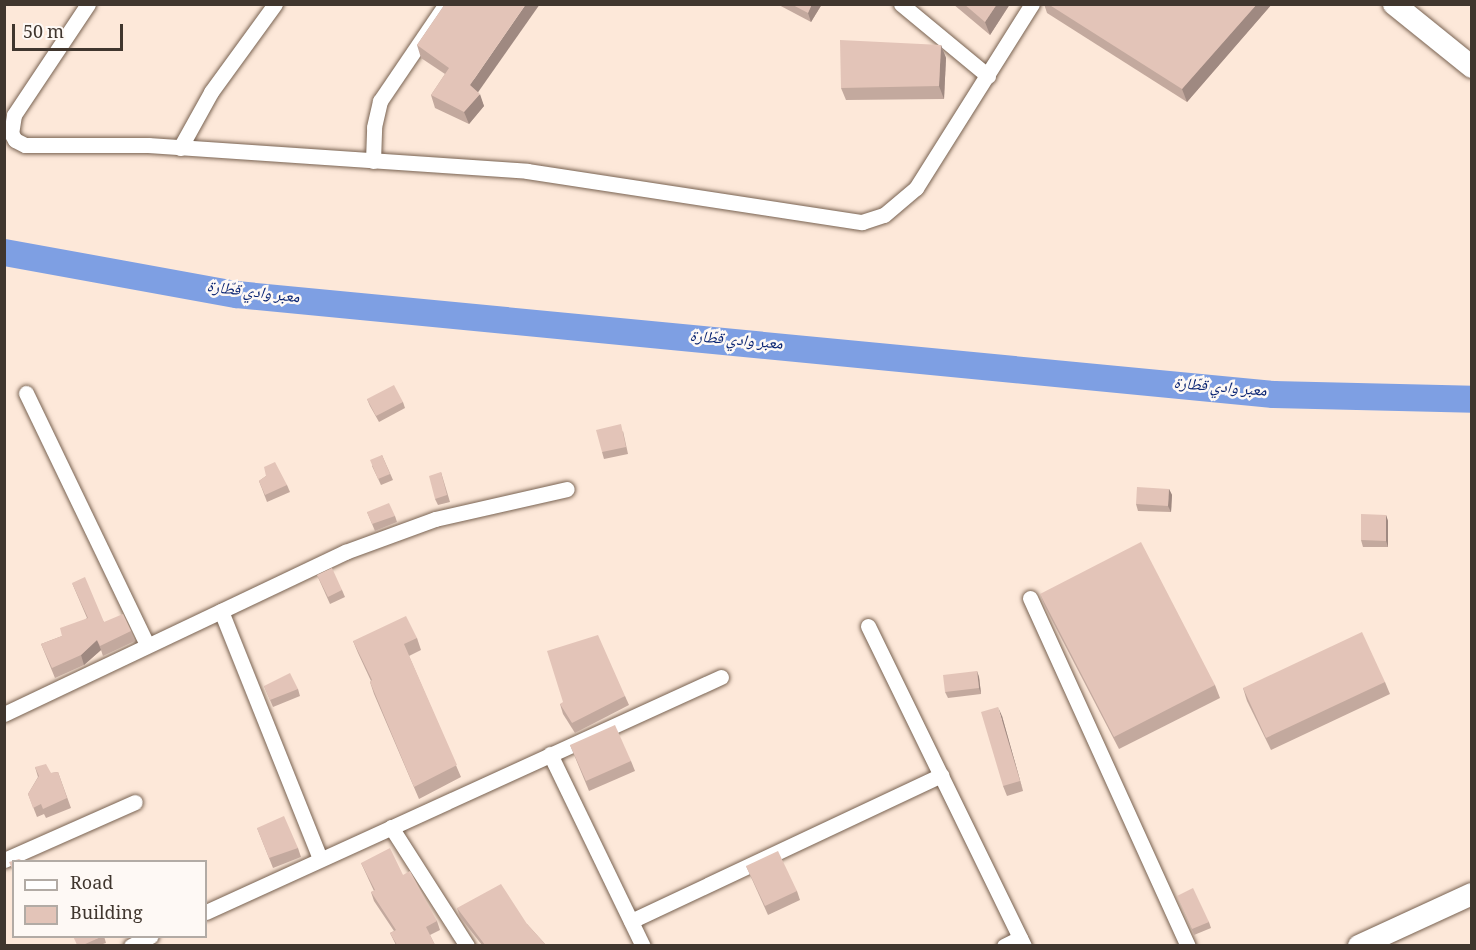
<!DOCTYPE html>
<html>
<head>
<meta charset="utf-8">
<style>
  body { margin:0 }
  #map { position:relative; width:1476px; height:950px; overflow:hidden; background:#fde8d9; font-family:Georgia,"Noto Naskh Arabic",serif }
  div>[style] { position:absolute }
  .river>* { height:27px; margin:-13.5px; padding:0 13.5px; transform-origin:13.5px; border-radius:13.5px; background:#7e9fe3 }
  .roads { filter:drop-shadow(0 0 2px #786251) drop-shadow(0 0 2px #786251) }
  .street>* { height:15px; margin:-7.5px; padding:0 7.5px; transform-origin:7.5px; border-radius:7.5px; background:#fff }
  .secondary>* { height:22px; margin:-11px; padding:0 11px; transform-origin:11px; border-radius:11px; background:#fff }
  .wall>* { inset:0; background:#c3a99e }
  .shaded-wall>* { inset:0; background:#9f8981 }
  .building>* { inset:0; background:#e3c4b8 }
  span { translate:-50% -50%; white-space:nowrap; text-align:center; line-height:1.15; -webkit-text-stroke:5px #fef9f5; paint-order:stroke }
  .water-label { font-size:16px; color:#0a2573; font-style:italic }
  .frame { position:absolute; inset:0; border:6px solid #40362e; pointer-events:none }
  .legend { position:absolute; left:12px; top:860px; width:195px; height:78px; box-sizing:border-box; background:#fef9f5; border:2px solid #b2aba5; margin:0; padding:8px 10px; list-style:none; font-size:18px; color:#40362e }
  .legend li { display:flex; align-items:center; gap:12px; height:30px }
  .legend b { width:30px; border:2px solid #b2aba5 }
  .scale { position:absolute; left:12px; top:24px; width:111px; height:27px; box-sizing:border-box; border:3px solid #40362e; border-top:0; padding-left:8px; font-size:18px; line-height:21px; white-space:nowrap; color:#40362e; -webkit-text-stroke:4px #fef9f5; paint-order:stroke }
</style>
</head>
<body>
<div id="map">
  <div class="river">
    <i style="left:4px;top:252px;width:236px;rotate:10.3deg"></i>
    <i style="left:236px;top:294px;width:1042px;rotate:5.51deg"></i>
    <i style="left:1273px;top:394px;width:199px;rotate:1.4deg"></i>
  </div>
  <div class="roads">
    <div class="street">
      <i style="left:88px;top:4px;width:133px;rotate:123.7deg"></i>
      <i style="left:14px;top:115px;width:18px;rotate:99deg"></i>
      <i style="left:11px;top:133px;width:8px;rotate:60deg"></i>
      <i style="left:15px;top:140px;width:11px;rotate:27deg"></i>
      <i style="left:25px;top:145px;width:123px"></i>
      <i style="left:148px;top:145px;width:380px;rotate:3.9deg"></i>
      <i style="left:527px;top:171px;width:339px;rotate:8.7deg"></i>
      <i style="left:862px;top:222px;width:23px;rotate:-18deg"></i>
      <i style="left:884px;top:215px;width:42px;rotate:-40.2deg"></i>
      <i style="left:916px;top:188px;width:218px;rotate:-57.8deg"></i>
      <i style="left:901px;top:4px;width:113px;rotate:39.6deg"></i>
      <i style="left:180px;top:148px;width:64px;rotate:-61deg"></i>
      <i style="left:211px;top:92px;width:109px;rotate:-54deg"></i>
      <i style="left:373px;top:161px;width:34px;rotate:-88deg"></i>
      <i style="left:374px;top:127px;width:27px;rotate:-77deg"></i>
      <i style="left:380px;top:101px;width:117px;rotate:-55.8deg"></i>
      <i style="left:26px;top:393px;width:279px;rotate:64.3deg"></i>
      <i style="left:1030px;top:598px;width:382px;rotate:65.6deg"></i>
      <i style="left:221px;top:611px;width:267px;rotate:68.2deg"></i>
      <i style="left:868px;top:626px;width:356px;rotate:64deg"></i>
      <i style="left:4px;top:714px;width:378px;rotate:-25.4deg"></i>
      <i style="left:345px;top:552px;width:96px;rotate:-20.1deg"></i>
      <i style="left:435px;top:519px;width:135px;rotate:-12.8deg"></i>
      <i style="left:550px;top:754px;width:213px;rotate:64.2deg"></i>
      <i style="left:391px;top:827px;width:141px;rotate:57.4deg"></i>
      <i style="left:4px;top:860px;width:143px;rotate:-23.9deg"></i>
      <i style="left:206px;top:912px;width:566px;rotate:-24.53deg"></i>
      <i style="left:631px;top:921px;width:343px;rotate:-25.2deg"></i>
      <i style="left:131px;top:946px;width:22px;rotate:-27deg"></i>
      <i style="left:1004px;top:946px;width:18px;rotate:-27deg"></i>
    </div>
    <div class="secondary">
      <i style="left:1394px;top:4px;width:100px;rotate:38.9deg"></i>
      <i style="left:1359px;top:946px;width:124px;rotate:-24.7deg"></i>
    </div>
  </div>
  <div class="wall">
    <i style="clip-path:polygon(445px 4px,478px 92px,484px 106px,469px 124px,435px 108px,431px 95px,445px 74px,421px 58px,417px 45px)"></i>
    <i style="clip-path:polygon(777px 4px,822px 4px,811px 22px)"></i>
    <i style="clip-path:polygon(953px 4px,1010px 4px,990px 35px)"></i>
    <i style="clip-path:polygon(1044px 4px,1272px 4px,1187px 102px,1047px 13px)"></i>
    <i style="clip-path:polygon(941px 45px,946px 58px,944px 99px,846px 100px,841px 88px)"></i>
    <i style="clip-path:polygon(367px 399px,403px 402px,405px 408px,379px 422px,370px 406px)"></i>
    <i style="clip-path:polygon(623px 431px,628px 454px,604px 459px,602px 452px)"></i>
    <i style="clip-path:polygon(382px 455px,393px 480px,381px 485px,372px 466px)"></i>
    <i style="clip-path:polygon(441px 472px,450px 502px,438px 505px,435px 499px)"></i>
    <i style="clip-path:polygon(266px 476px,287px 485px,290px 492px,267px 502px,259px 481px)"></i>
    <i style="clip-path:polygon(1169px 489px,1172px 495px,1171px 512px,1138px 511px,1136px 504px)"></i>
    <i style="clip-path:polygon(367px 512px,395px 516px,397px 522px,375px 531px)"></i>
    <i style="clip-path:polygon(1386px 515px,1388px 521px,1388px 547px,1363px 547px,1361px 540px)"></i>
    <i style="clip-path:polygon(317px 575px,342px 590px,345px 597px,330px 604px)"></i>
    <i style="clip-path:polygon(72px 583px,104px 622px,131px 631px,135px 641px,103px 656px,101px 650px,84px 665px,55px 678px,41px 644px,62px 636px,87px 618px)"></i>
    <i style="clip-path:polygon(1040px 594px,1215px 685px,1220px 698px,1119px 749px,1045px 607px)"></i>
    <i style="clip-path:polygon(417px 638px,421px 650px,409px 656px,461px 777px,419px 799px,374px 694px,370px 682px,371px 681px,358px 653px,353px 641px)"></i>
    <i style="clip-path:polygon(977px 671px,979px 677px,981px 694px,948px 698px,945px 692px)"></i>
    <i style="clip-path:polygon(1385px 682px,1390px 694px,1271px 750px,1247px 701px,1243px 688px)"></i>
    <i style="clip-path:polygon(264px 686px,298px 689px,300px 696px,273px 707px)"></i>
    <i style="clip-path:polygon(625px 696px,629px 705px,575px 733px,563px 714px,560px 704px)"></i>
    <i style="clip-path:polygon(1002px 716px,1023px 791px,1007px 796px,1003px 786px)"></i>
    <i style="clip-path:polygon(570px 745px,631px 761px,635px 771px,589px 791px)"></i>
    <i style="clip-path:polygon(35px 767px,51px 773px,58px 772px,71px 808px,46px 818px,44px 814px,37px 817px,28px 794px,38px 777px)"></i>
    <i style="clip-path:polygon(257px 828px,298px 848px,301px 857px,273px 868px)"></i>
    <i style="clip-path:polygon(361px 863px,403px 875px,437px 921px,440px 930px,430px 935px,435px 945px,396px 945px,390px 933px,394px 931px,374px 901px,371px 892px,374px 891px)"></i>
    <i style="clip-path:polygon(746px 866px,797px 891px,800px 900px,768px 915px)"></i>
    <i style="clip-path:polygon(1177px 896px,1209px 922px,1211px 928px,1194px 935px)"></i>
    <i style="clip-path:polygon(457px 908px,527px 924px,546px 945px,482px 945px,460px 917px)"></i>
    <i style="clip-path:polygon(104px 936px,106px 943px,100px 945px,77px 945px)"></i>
  </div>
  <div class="shaded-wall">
    <i style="clip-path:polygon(526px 4px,540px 4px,474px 98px,470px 85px)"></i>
    <i style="clip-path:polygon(812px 4px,822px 4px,811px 22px,808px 13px)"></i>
    <i style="clip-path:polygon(997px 4px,1010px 4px,990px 35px,985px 22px)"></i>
    <i style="clip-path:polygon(1257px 4px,1272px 4px,1187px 102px,1182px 89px)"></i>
    <i style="clip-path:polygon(941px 45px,946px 58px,944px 99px,939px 86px)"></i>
    <i style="clip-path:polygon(480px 94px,484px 106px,469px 124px,464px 112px)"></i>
    <i style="clip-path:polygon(1169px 489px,1172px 495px,1171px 512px,1168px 506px)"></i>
    <i style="clip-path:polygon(1386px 515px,1388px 521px,1388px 547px,1386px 541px)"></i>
    <i style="clip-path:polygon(97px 640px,101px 650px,84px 665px,81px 655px)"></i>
    <i style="clip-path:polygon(977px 671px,979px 677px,981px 694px,979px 688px)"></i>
    <i style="clip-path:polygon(998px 707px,1002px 716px,1023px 791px,1020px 781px)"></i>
  </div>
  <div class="building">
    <i style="clip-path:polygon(445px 4px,526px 4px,470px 85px,480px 94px,464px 112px,431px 95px,449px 68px,417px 45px)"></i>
    <i style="clip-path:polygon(791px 4px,812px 4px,808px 13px)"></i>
    <i style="clip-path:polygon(964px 4px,997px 4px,985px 22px)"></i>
    <i style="clip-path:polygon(1048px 4px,1257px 4px,1182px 89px)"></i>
    <i style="clip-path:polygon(840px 40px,941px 45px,939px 86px,841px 88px)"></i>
    <i style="clip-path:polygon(394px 385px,403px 402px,376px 416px,367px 399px)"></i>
    <i style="clip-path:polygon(621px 424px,626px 447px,602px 452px,596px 430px)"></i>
    <i style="clip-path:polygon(382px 455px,390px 474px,378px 479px,370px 460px)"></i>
    <i style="clip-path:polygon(275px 462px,287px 485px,265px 495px,259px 481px,266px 476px,264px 467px)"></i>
    <i style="clip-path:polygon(441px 472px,447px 495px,435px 499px,429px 476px)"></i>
    <i style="clip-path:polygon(1137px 487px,1169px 489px,1168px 506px,1136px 504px)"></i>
    <i style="clip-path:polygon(389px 503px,395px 516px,372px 524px,367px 512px)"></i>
    <i style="clip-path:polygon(1361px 514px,1386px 515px,1386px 541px,1361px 540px)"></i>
    <i style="clip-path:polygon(1141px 542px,1215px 685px,1114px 737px,1040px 594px)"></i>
    <i style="clip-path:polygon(332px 568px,342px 590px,328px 597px,317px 575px)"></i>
    <i style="clip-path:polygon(85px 577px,104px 622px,123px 614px,131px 631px,100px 646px,97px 640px,81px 655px,52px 668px,41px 644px,62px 636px,60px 628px,88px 618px,72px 583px)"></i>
    <i style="clip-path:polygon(406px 616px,417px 638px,404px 644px,457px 765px,414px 787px,370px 682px,372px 680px,353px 641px)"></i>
    <i style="clip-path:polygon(1362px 632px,1385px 682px,1266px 738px,1243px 688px)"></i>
    <i style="clip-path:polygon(598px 635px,625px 696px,572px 723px,560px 704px,563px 702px,547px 651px)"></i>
    <i style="clip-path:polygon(977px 671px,979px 688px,945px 692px,943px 675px)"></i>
    <i style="clip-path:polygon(290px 673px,298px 689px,270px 700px,264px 686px)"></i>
    <i style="clip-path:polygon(998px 707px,1020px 781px,1003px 786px,981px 712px)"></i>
    <i style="clip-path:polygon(615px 725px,631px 761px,586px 781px,570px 745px)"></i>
    <i style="clip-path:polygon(46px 764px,51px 773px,58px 772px,67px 798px,43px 809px,41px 804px,33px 808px,28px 794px,39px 776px,35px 767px)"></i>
    <i style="clip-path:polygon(284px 816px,298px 848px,269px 858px,257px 828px)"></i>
    <i style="clip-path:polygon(390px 848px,403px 875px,410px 871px,437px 921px,426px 927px,435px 945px,397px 945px,390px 933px,396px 930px,371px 892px,375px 890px,361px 863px)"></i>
    <i style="clip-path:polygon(778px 851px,797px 891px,765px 906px,746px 866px)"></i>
    <i style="clip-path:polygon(19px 859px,23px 861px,14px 861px,14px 873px,9px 862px)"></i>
    <i style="clip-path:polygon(501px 884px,527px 924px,546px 945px,485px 945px,457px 908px)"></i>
    <i style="clip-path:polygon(1193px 888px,1209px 922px,1192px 929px,1177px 896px)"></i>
    <i style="clip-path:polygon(73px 936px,103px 936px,83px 945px,77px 945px)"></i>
  </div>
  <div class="water-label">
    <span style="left:253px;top:294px;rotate:7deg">معبر وادي قطّارة</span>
    <span style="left:736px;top:342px;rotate:5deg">معبر وادي قطّارة</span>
    <span style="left:1220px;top:389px;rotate:5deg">معبر وادي قطّارة</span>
  </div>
  <div class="frame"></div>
  <ul class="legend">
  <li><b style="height:8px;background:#fff"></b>Road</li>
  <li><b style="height:16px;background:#e3c4b8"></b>Building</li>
  </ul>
  <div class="scale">50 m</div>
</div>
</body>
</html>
